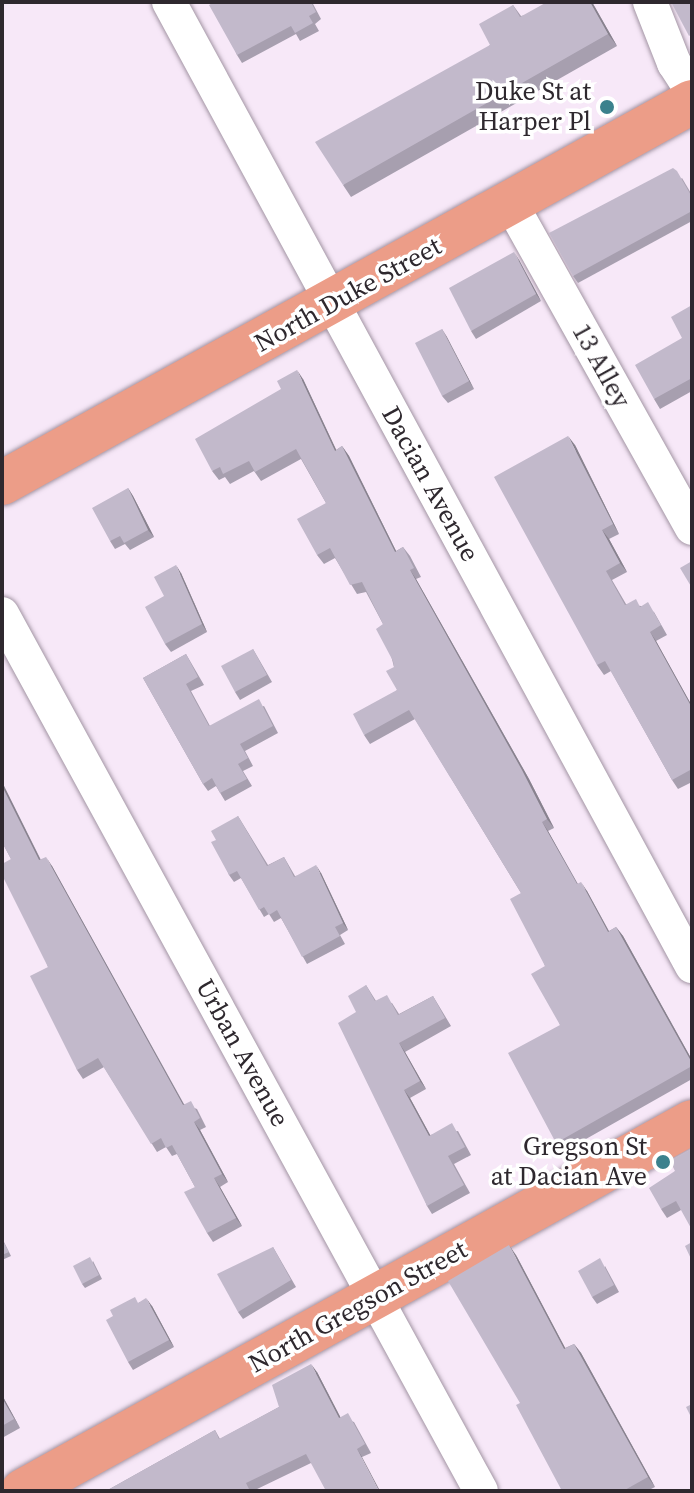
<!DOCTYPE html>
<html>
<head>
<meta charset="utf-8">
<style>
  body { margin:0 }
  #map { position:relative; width:694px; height:1493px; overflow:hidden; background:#f7e8f8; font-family:"Source Serif 4",serif }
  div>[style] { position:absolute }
  .roads { filter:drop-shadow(0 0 2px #a395a4) drop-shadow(0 0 2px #a395a4) }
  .minor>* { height:34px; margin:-17px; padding:0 17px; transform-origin:17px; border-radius:17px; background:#fff }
  .major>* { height:44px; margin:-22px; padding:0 22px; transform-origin:22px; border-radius:22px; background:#ec9d88 }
  .wall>* { inset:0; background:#a79faf }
  .shaded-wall>* { inset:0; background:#88828e }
  .building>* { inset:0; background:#c2b9cb }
  .dots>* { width:22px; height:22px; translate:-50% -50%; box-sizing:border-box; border:4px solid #fff; border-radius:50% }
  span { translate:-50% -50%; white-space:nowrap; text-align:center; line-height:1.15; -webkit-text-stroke:7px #fff; paint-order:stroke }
  .poi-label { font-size:26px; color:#2e282e }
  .right { translate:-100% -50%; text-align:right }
  .street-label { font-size:26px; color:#2e282e }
  .frame { position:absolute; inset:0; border:4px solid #2e282e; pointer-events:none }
</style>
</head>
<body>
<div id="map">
  <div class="roads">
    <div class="minor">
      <i style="left:169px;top:2px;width:1097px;rotate:61.52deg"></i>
      <i style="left:650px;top:2px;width:66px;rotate:68.5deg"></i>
      <i style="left:674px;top:63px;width:33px;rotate:57deg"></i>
      <i style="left:511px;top:204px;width:371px;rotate:60.8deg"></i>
      <i style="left:2px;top:614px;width:999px;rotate:61.36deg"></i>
    </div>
    <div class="major">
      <i style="left:2px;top:483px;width:788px;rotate:-28.91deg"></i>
      <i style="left:23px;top:1491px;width:764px;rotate:-28.88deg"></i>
    </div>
  </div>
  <div class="wall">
    <i style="clip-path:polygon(214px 2px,312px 2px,321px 19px,315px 24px,319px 31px,300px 41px,296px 34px,242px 63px,237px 55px)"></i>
    <i style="clip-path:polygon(592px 2px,617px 46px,351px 197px,343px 185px,490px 45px,513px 5px,521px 16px)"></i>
    <i style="clip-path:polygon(682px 178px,692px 195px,692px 221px,578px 283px,573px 276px)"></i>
    <i style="clip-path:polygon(519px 260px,541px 301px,476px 339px,471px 331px)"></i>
    <i style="clip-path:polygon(692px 305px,692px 391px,660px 409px,654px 399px,682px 338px)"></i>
    <i style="clip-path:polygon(442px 329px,474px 389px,448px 403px,442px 396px)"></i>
    <i style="clip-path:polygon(303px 379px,336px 450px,342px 446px,349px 456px,396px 551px,403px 547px,410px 556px,421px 577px,416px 579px,529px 779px,554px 828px,548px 831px,578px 884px,587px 891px,609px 931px,616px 927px,623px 936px,692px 1060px,692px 1079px,563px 1152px,556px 1143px,560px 1025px,545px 966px,521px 893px,415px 719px,370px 744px,364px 735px,397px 690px,394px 667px,383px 624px,366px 592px,357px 594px,335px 558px,324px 564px,317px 555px,326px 503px,301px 459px,261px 481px,254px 471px,230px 484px,225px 477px,219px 480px,212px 471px)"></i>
    <i style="clip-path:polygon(575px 445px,619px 534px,609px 539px,627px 572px,612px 580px,626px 604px,641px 606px,654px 612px,667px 635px,656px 641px,692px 706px,692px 782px,678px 789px,672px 780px,611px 671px,604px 675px,597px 665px)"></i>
    <i style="clip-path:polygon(128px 488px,133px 496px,154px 537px,130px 550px,125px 544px,115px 549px,110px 541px)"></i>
    <i style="clip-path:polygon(181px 573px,207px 632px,171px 652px,165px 644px,164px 596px)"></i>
    <i style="clip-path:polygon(253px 649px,272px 682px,240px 700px,235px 692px)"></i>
    <i style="clip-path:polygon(186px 654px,204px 685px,191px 691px,210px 726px,264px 706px,278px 733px,245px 751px,253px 766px,243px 771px,252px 786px,225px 801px,216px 786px,208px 791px,203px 784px,143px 678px)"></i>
    <i style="clip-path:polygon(2px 782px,41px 860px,52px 866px,184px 1104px,197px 1109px,206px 1127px,200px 1130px,228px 1182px,220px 1187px,242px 1226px,213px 1242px,207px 1233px,195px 1187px,177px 1154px,172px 1156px,166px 1147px,157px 1152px,104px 1067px,83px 1079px,77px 1070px,48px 967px,11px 859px,2px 842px)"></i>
    <i style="clip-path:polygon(238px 816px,268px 865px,284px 857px,295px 876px,321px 873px,348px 930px,340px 935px,345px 944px,307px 964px,281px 918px,274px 922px,269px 914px,264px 917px,241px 878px,234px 882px,229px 875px,216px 840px)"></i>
    <i style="clip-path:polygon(366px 985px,376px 1001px,392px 1003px,399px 1014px,433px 996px,451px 1026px,405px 1052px,426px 1089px,410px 1098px,430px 1135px,458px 1131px,471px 1155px,454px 1164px,470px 1193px,432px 1214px,427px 1206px,356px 1012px)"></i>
    <i style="clip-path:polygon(675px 1171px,681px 1210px,667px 1218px,661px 1209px)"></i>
    <i style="clip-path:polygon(2px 1238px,11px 1256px,2px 1260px)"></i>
    <i style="clip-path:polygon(273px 1247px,296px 1287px,243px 1319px,238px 1312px)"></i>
    <i style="clip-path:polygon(516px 1255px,565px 1348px,574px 1344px,581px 1353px,655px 1487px,647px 1491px,562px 1491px)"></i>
    <i style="clip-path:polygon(93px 1261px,102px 1279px,85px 1288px,82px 1284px)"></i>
    <i style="clip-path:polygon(605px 1266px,619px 1292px,597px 1304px,592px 1297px)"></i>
    <i style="clip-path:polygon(139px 1302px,152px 1306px,174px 1347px,133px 1370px,128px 1362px)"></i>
    <i style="clip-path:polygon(317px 1372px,340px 1417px,354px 1422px,371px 1453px,362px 1457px,311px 1463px,253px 1491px,106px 1491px,215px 1430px,220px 1439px,279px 1407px)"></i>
    <i style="clip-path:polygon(2px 1395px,20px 1428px,2px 1438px)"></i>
  </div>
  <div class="shaded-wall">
    <i style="clip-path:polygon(590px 2px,592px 2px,617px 46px,608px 34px)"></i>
    <i style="clip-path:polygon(514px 252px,519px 260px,541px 301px,536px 294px)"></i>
    <i style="clip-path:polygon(442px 329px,447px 337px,474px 389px,469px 381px)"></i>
    <i style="clip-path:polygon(297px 370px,303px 379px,341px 460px,335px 451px)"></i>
    <i style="clip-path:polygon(568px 436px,575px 445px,619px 534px,613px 524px)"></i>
    <i style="clip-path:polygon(342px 446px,349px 456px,401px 561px,395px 552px)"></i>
    <i style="clip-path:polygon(128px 488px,133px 496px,154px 537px,148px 530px)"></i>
    <i style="clip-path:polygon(602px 530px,609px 539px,627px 572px,620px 563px)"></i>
    <i style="clip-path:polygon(176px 565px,181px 573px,207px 632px,202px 624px)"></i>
    <i style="clip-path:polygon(410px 570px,416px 579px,529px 779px,554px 828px,547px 819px)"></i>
    <i style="clip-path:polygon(650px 632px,656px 641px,692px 706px,692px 708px)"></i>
    <i style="clip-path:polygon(2px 782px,45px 869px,39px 860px,2px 786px)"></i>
    <i style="clip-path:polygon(542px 822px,548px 831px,583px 894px,577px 884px)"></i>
    <i style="clip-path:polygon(46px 857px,52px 866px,189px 1114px,183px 1105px)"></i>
    <i style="clip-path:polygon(316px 865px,321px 873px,348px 930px,343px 923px)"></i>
    <i style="clip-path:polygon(581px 882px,587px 891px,614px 941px,608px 932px)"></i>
    <i style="clip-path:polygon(616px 927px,623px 936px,692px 1060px,692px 1063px)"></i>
    <i style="clip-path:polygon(399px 1043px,405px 1052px,426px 1089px,420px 1081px)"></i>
    <i style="clip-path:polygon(404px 1090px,410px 1098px,435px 1144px,429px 1136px)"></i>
    <i style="clip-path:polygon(194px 1122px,200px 1130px,228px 1182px,222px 1174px)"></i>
    <i style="clip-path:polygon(214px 1178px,220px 1187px,242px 1226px,236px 1218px)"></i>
    <i style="clip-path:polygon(509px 1245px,516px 1255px,571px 1359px,564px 1349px)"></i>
    <i style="clip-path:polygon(146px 1298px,152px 1306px,174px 1347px,169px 1340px)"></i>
    <i style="clip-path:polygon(574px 1344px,581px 1353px,655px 1487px,648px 1477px)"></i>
    <i style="clip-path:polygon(311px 1364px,317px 1372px,345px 1426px,339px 1418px)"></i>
    <i style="clip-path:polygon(2px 1395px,20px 1428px,2px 1398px)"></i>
    <i style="clip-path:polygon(357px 1449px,362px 1457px,380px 1491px,379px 1491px)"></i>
  </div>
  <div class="building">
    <i style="clip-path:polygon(214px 2px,311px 2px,316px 12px,309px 16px,313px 23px,295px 33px,291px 26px,237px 55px,209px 5px)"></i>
    <i style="clip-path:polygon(547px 2px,590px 2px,608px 34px,343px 185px,315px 142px,490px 45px,479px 24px,513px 5px,520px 17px)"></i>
    <i style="clip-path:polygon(671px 2px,692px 2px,692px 34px,689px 36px)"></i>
    <i style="clip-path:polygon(673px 168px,677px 171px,692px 197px,692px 211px,573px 276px,549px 233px)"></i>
    <i style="clip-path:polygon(514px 252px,536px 294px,471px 331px,449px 288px)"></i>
    <i style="clip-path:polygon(692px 305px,692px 378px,654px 399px,635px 365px,682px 338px,671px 317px)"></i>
    <i style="clip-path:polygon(442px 329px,469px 381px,442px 396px,415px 343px)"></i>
    <i style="clip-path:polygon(297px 370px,335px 451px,342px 446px,395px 552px,403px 547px,414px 568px,410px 570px,522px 770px,547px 819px,542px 822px,577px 884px,581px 882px,608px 932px,616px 927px,692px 1063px,692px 1066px,556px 1143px,508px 1053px,560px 1025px,531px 974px,545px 966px,510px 899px,521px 893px,409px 710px,364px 735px,353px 714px,397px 690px,386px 671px,394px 667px,393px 661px,376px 629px,383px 624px,362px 582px,350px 585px,330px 548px,317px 555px,297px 519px,326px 503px,296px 449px,255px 472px,249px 461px,223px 474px,220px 467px,212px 471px,195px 439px,281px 389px,277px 381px)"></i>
    <i style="clip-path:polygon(568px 436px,613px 524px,602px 530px,620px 563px,606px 571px,625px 605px,636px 599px,640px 607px,648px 602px,661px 625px,650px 632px,692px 708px,692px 769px,672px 780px,605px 661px,597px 665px,494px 477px)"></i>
    <i style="clip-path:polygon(128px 488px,148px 530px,124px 543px,120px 536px,110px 541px,92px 508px)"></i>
    <i style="clip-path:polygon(692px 561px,692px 588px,680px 568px)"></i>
    <i style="clip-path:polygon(176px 565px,202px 624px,165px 644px,145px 607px,164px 596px,154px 577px)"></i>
    <i style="clip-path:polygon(253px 649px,267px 675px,235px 692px,221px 666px)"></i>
    <i style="clip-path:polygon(186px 654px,198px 677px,186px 684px,209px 726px,259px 699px,273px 726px,240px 744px,248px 758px,238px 764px,247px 779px,220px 793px,212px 778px,203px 784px,143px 678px)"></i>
    <i style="clip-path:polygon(2px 786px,39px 860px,46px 857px,183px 1105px,191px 1101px,200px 1118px,194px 1122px,222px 1174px,214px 1178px,236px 1218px,207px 1233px,184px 1192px,195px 1187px,172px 1145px,166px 1148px,161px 1138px,151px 1144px,98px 1058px,77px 1070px,30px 976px,48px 967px,2px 875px,2px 864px,11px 859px,2px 842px)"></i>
    <i style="clip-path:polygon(238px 816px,267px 866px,284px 857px,294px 877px,316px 865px,343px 923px,335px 927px,340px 936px,302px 957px,277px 910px,269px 915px,264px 907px,259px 910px,237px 871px,229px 875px,211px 842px,216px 840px,211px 831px)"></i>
    <i style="clip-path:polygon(366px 985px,375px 1001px,387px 995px,398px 1015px,433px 996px,445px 1018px,399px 1043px,420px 1081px,404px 1090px,429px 1136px,452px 1123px,465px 1147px,448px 1156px,464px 1185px,427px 1206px,338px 1023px,356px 1012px,348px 996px)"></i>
    <i style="clip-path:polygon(692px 1149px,692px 1230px,676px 1201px,661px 1209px,649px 1188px,675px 1171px,670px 1161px)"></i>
    <i style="clip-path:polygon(2px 1239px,9px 1252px,2px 1255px)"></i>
    <i style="clip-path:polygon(692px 1242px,692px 1261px,685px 1246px)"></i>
    <i style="clip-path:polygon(509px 1245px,564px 1349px,574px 1344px,648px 1477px,623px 1491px,562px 1491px,516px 1405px,520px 1403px,448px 1281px)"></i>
    <i style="clip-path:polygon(273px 1247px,291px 1280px,238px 1312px,217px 1274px)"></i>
    <i style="clip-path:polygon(90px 1257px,99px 1275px,82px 1284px,73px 1266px)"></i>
    <i style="clip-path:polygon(600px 1258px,614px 1285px,592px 1297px,578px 1271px)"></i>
    <i style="clip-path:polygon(135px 1297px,138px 1303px,146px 1298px,169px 1340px,128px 1362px,106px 1320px,113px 1316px,110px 1310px)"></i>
    <i style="clip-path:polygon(311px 1364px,339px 1418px,348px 1413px,365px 1444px,357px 1449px,379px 1491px,326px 1491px,306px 1454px,246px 1483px,250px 1491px,106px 1491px,215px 1430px,219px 1439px,279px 1407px,272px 1385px)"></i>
    <i style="clip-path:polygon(2px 1398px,14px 1419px,2px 1426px)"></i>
    <i style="clip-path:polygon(692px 1404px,692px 1419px,686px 1407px)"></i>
  </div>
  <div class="dots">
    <i style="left:607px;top:107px;background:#3b818d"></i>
    <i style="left:663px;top:1162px;background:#3b818d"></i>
  </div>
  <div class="poi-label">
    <span class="right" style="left:591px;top:107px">Duke St at<br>Harper Pl</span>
    <span class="right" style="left:647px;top:1162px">Gregson St<br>at Dacian Ave</span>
  </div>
  <div class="street-label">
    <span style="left:348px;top:295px;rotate:-29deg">North Duke Street</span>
    <span style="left:601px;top:366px;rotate:61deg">13 Alley</span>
    <span style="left:430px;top:484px;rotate:61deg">Dacian Avenue</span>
    <span style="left:242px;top:1053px;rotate:61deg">Urban Avenue</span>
    <span style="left:358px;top:1307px;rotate:-29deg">North Gregson Street</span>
  </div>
  <div class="frame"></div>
</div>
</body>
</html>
